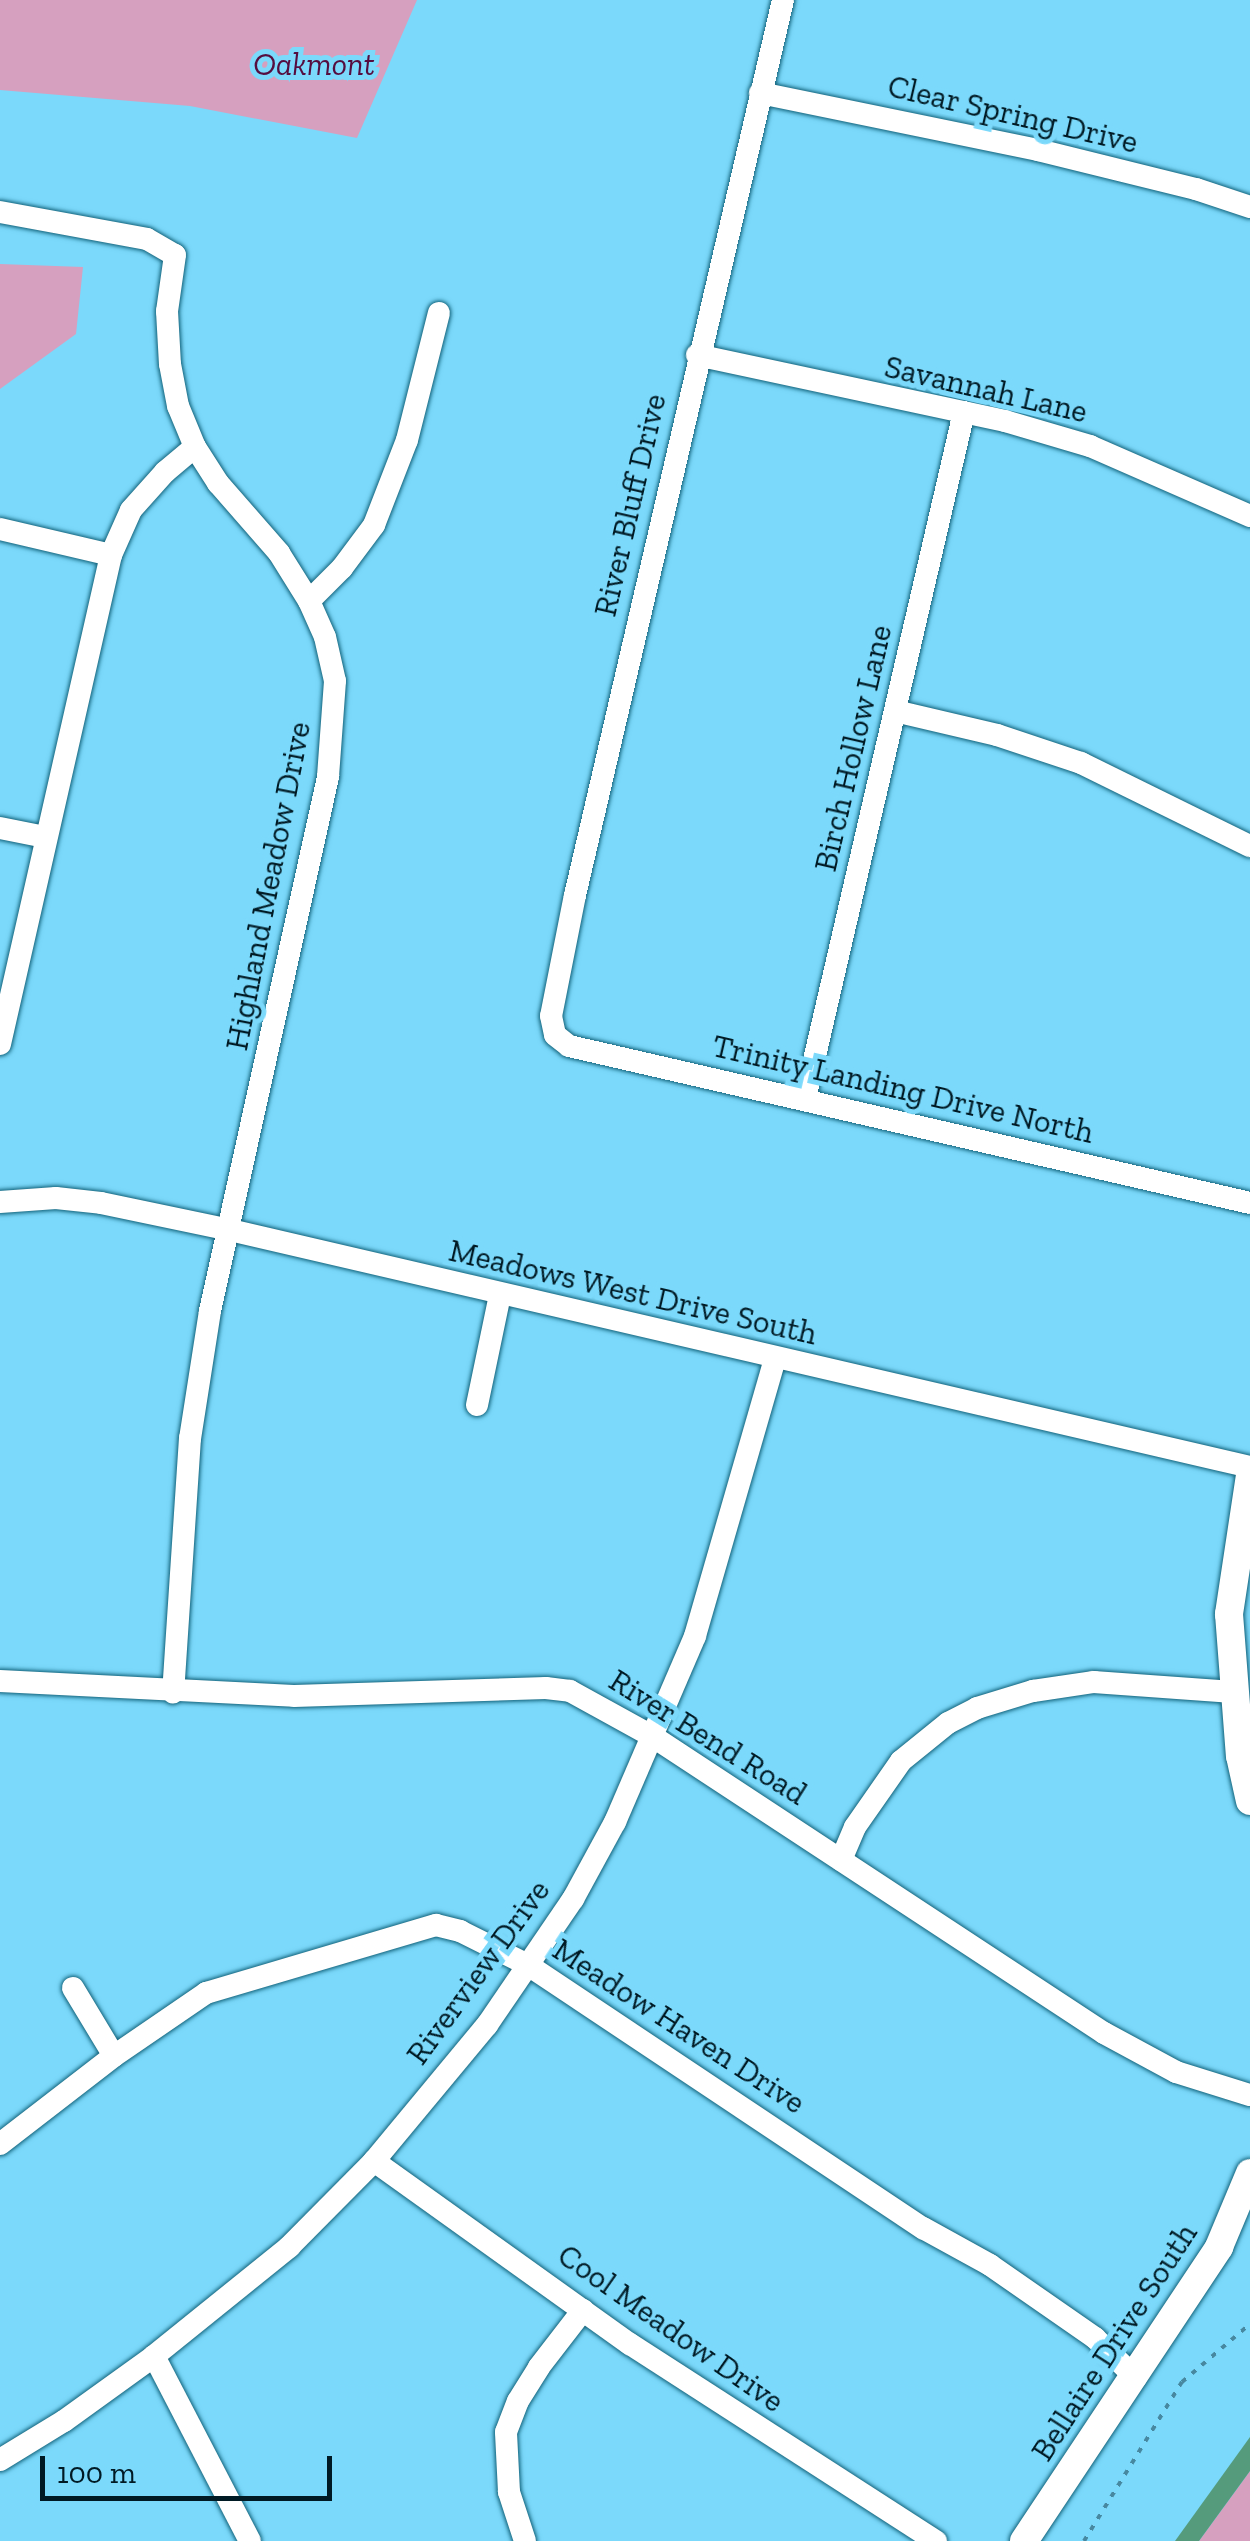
<!DOCTYPE html>
<html>
<head>
<meta charset="utf-8">
<style>
  body { margin:0 }
  #map { position:relative; width:1250px; height:2541px; overflow:hidden; background:#7bd9fb; font-family:"Zilla Slab",serif }
  div>[style] { position:absolute }
  .green>* { inset:0; background:#d6a0bf }
  .water>* { inset:0; background:#559b7c }
  .path>* { height:4px; margin-top:-2px; transform-origin:0; background:repeating-linear-gradient(90deg,#4788a0 0 5px,transparent 0 13px) }
  .roads { filter:drop-shadow(0 0 2px #12627a) drop-shadow(0 0 2px #12627a) }
  .minor>* { height:22px; margin:-11px; padding:0 11px; transform-origin:11px; border-radius:11px; background:#fff }
  .tertiary>* { height:28px; margin:-14px; padding:0 14px; transform-origin:14px; border-radius:14px; background:#fff }
  span { translate:-50% -50%; white-space:nowrap; text-align:center; line-height:1.15; -webkit-text-stroke:10px #7bd9fb; paint-order:stroke }
  .park-label { font-size:32px; color:#550d3f; font-style:italic }
  .street-label { font-size:32px; color:#001a24 }
  .scale { position:absolute; left:40px; top:2456px; width:292px; height:45px; box-sizing:border-box; border:5px solid #001a24; border-top:0; padding-left:12px; font-size:30px; line-height:35px; white-space:nowrap; color:#001a24; -webkit-text-stroke:8px #7bd9fb; paint-order:stroke }
</style>
</head>
<body>
<div id="map">
  <div class="green">
    <i style="clip-path:polygon(0 0,417px 0,357px 138px,190px 106px,0 90px)"></i>
    <i style="clip-path:polygon(0 264px,83px 267px,76px 334px,0 389px)"></i>
    <i style="clip-path:polygon(1250px 2471px,1250px 2541px,1199px 2541px,1237px 2489px)"></i>
  </div>
  <div class="water">
    <i style="clip-path:polygon(1250px 2437px,1250px 2471px,1199px 2541px,1175px 2541px)"></i>
  </div>
  <div class="path">
    <i style="left:1084px;top:2541px;width:187px;rotate:-58.4deg"></i>
    <i style="left:1182px;top:2382px;width:89px;rotate:-40.5deg"></i>
  </div>
  <div class="roads">
    <div class="minor">
      <i style="left:783px;top:0;width:919px;rotate:103.08deg"></i>
      <i style="left:575px;top:895px;width:123px;rotate:101.2deg"></i>
      <i style="left:551px;top:1016px;width:19px;rotate:78deg"></i>
      <i style="left:555px;top:1035px;width:18px;rotate:38deg"></i>
      <i style="left:569px;top:1046px;width:699px;rotate:12.98deg"></i>
      <i style="left:760px;top:93px;width:284px;rotate:11.6deg"></i>
      <i style="left:1038px;top:150px;width:163px;rotate:13.9deg"></i>
      <i style="left:1196px;top:189px;width:57px;rotate:18.4deg"></i>
      <i style="left:0;top:212px;width:149px;rotate:10.4deg"></i>
      <i style="left:147px;top:239px;width:32px;rotate:30deg"></i>
      <i style="left:175px;top:255px;width:57px;rotate:98.1deg"></i>
      <i style="left:167px;top:311px;width:53px;rotate:86.8deg"></i>
      <i style="left:170px;top:364px;width:43px;rotate:79.2deg"></i>
      <i style="left:178px;top:406px;width:44px;rotate:67.5deg"></i>
      <i style="left:195px;top:447px;width:43px;rotate:57.4deg"></i>
      <i style="left:218px;top:483px;width:93px;rotate:48.9deg"></i>
      <i style="left:279px;top:553px;width:57px;rotate:58deg"></i>
      <i style="left:309px;top:601px;width:39px;rotate:66deg"></i>
      <i style="left:325px;top:637px;width:45px;rotate:77.2deg"></i>
      <i style="left:335px;top:681px;width:96px;rotate:94.2deg"></i>
      <i style="left:328px;top:777px;width:547px;rotate:102.46deg"></i>
      <i style="left:210px;top:1311px;width:129px;rotate:98.9deg"></i>
      <i style="left:190px;top:1438px;width:255px;rotate:93.8deg"></i>
      <i style="left:697px;top:355px;width:315px;rotate:12.1deg"></i>
      <i style="left:1005px;top:421px;width:89px;rotate:16.4deg"></i>
      <i style="left:1090px;top:446px;width:175px;rotate:23.6deg"></i>
      <i style="left:0;top:529px;width:114px;rotate:13.2deg"></i>
      <i style="left:309px;top:601px;width:47px;rotate:-45deg"></i>
      <i style="left:342px;top:568px;width:54px;rotate:-53.3deg"></i>
      <i style="left:374px;top:525px;width:91px;rotate:-68.8deg"></i>
      <i style="left:407px;top:440px;width:131px;rotate:-75.9deg"></i>
      <i style="left:895px;top:711px;width:105px;rotate:13.2deg"></i>
      <i style="left:997px;top:735px;width:89px;rotate:18.4deg"></i>
      <i style="left:1081px;top:763px;width:188px;rotate:26.2deg"></i>
      <i style="left:0;top:828px;width:46px;rotate:11.3deg"></i>
      <i style="left:0;top:1044px;width:501px;rotate:-77.21deg"></i>
      <i style="left:111px;top:555px;width:49px;rotate:-66deg"></i>
      <i style="left:131px;top:510px;width:51px;rotate:-48.2deg"></i>
      <i style="left:165px;top:472px;width:39px;rotate:-40deg"></i>
      <i style="left:805px;top:1099px;width:705px;rotate:-76.97deg"></i>
      <i style="left:0;top:1202px;width:56px;rotate:-4.1deg"></i>
      <i style="left:56px;top:1198px;width:45px;rotate:6.3deg"></i>
      <i style="left:101px;top:1203px;width:132px;rotate:11.8deg"></i>
      <i style="left:230px;top:1230px;width:1047px;rotate:13.08deg"></i>
      <i style="left:477px;top:1405px;width:112px;rotate:-78.2deg"></i>
      <i style="left:0;top:1681px;width:294px;rotate:2.9deg"></i>
      <i style="left:294px;top:1696px;width:252px;rotate:-1.8deg"></i>
      <i style="left:546px;top:1688px;width:24px;rotate:7deg"></i>
      <i style="left:570px;top:1691px;width:94px;rotate:28.8deg"></i>
      <i style="left:652px;top:1736px;width:541px;rotate:33.31deg"></i>
      <i style="left:1104px;top:2033px;width:82px;rotate:28.4deg"></i>
      <i style="left:1176px;top:2072px;width:77px;rotate:17.3deg"></i>
      <i style="left:841px;top:1860px;width:36px;rotate:-67deg"></i>
      <i style="left:855px;top:1827px;width:80px;rotate:-55.1deg"></i>
      <i style="left:901px;top:1761px;width:60px;rotate:-39deg"></i>
      <i style="left:948px;top:1723px;width:33px;rotate:-27deg"></i>
      <i style="left:977px;top:1708px;width:59px;rotate:-16.9deg"></i>
      <i style="left:1033px;top:1691px;width:62px;rotate:-8.4deg"></i>
      <i style="left:1094px;top:1682px;width:139px;rotate:4.1deg"></i>
      <i style="left:73px;top:1988px;width:79px;rotate:58.9deg"></i>
      <i style="left:0;top:2144px;width:144px;rotate:-37.7deg"></i>
      <i style="left:114px;top:2056px;width:112px;rotate:-34.4deg"></i>
      <i style="left:206px;top:1993px;width:240px;rotate:-16.5deg"></i>
      <i style="left:436px;top:1925px;width:25px;rotate:14deg"></i>
      <i style="left:460px;top:1931px;width:76px;rotate:26.6deg"></i>
      <i style="left:528px;top:1965px;width:475px;rotate:33.7deg"></i>
      <i style="left:923px;top:2228px;width:77px;rotate:28.9deg"></i>
      <i style="left:990px;top:2265px;width:128px;rotate:34.8deg"></i>
      <i style="left:1095px;top:2338px;width:57px;rotate:44.3deg"></i>
      <i style="left:374px;top:2161px;width:315px;rotate:35.6deg"></i>
      <i style="left:630px;top:2344px;width:364px;rotate:32.8deg"></i>
      <i style="left:154px;top:2356px;width:208px;rotate:62.6deg"></i>
      <i style="left:0;top:2460px;width:75px;rotate:-31.4deg"></i>
      <i style="left:64px;top:2421px;width:111px;rotate:-35.8deg"></i>
      <i style="left:154px;top:2356px;width:174px;rotate:-38.9deg"></i>
      <i style="left:289px;top:2247px;width:121px;rotate:-45.3deg"></i>
      <i style="left:374px;top:2161px;width:177px;rotate:-50.3deg"></i>
      <i style="left:487px;top:2025px;width:153px;rotate:-55.7deg"></i>
      <i style="left:573px;top:1899px;width:88px;rotate:-61.4deg"></i>
      <i style="left:615px;top:1822px;width:202px;rotate:-66.7deg"></i>
      <i style="left:695px;top:1636px;width:289px;rotate:-73.9deg"></i>
      <i style="left:525px;top:2541px;width:52px;rotate:-108.1deg"></i>
      <i style="left:509px;top:2492px;width:60px;rotate:-92.9deg"></i>
      <i style="left:506px;top:2432px;width:33px;rotate:-69deg"></i>
      <i style="left:518px;top:2401px;width:40px;rotate:-58deg"></i>
      <i style="left:539px;top:2367px;width:72px;rotate:-52.3deg"></i>
    </div>
    <div class="tertiary">
      <i style="left:1250px;top:1475px;width:141px;rotate:98.6deg"></i>
      <i style="left:1229px;top:1614px;width:142px;rotate:85.6deg"></i>
      <i style="left:1240px;top:1756px;width:46px;rotate:77.5deg"></i>
      <i style="left:1024px;top:2541px;width:353px;rotate:-56.4deg"></i>
      <i style="left:1219px;top:2247px;width:80px;rotate:-67.3deg"></i>
    </div>
  </div>
  <div class="park-label">
    <span style="left:314px;top:64px">Oakmont</span>
  </div>
  <div class="street-label">
    <span style="left:1013px;top:114px;rotate:13deg">Clear Spring Drive</span>
    <span style="left:986px;top:389px;rotate:13deg">Savannah Lane</span>
    <span style="left:630px;top:505px;rotate:-77deg">River Bluff Drive</span>
    <span style="left:853px;top:748px;rotate:-77deg">Birch Hollow Lane</span>
    <span style="left:268px;top:886px;rotate:-79deg">Highland Meadow Drive</span>
    <span style="left:903px;top:1089px;rotate:13deg">Trinity Landing Drive North</span>
    <span style="left:633px;top:1292px;rotate:13deg">Meadows West Drive South</span>
    <span style="left:708px;top:1737px;rotate:32deg">River Bend Road</span>
    <span style="left:478px;top:1972px;rotate:-54deg">Riverview Drive</span>
    <span style="left:679px;top:2026px;rotate:33deg">Meadow Haven Drive</span>
    <span style="left:671px;top:2328px;rotate:35deg">Cool Meadow Drive</span>
    <span style="left:1114px;top:2342px;rotate:-57deg">Bellaire Drive South</span>
  </div>
  <div class="scale">100 m</div>
</div>
</body>
</html>
